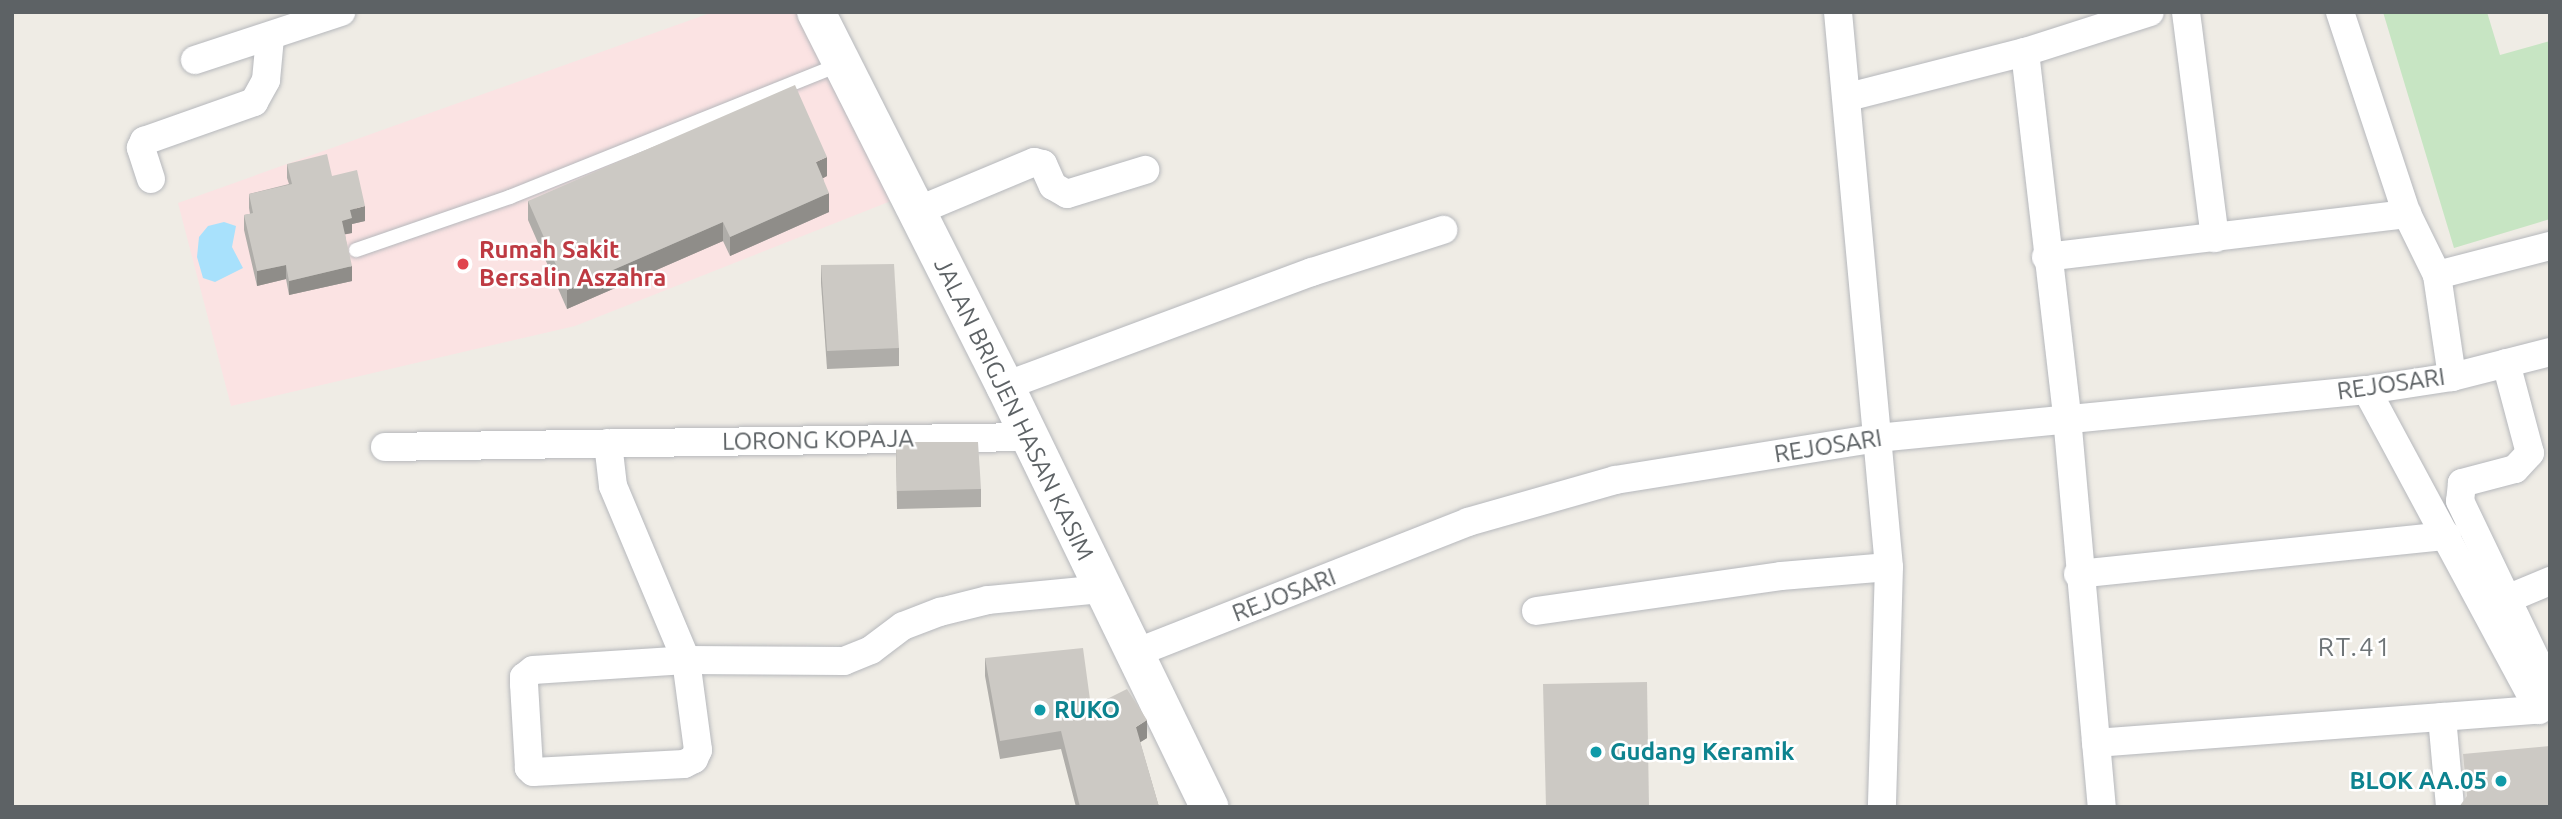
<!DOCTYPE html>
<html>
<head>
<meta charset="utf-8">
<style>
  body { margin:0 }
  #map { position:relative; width:2562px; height:819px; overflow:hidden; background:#efece5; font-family:Ubuntu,sans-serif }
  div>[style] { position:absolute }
  .medical>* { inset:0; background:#fbe3e3 }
  .green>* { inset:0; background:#c7e5c3 }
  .water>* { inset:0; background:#a8e1fc }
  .roads { filter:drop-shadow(0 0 2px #b6b8bc) drop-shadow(0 0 2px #b6b8bc) }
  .lane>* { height:14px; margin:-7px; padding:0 7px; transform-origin:7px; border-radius:7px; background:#fff }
  .street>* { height:28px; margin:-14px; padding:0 14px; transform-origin:14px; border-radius:14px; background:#fff }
  .secondary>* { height:38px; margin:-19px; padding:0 19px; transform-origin:19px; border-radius:19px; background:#fff }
  .wall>* { inset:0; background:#afada9 }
  .shaded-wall>* { inset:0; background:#8f8d89 }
  .building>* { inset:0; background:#ccc9c4 }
  .dots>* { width:19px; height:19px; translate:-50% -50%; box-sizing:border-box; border:4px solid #fff; border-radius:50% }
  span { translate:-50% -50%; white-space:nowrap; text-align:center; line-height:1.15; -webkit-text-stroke:5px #fff; paint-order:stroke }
  .health-label { font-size:24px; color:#be3a42; font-weight:700 }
  .left { translate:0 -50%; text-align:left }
  .street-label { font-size:24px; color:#5d6265 }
  .culture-label { font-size:24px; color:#0d838f; font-weight:700 }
  .right { translate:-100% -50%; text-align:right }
  .neighbourhood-label { font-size:26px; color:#6e7477; letter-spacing:2px }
  .frame { position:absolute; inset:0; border:14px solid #5d6265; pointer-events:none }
</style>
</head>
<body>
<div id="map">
  <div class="medical">
    <i style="clip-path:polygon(713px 12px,798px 12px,891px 201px,575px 326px,231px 406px,178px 203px)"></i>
  </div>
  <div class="green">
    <i style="clip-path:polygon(2383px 12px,2487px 12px,2500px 55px,2550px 41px,2550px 219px,2454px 248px)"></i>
  </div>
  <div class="water">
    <i style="clip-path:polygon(224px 222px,236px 226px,232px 247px,243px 268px,215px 282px,203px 278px,197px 257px,199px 237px,208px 226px)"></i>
  </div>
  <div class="roads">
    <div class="lane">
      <i style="left:356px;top:250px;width:163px;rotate:-19deg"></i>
      <i style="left:510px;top:197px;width:357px;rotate:-21.9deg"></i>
    </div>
    <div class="street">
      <i style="left:1838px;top:12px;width:557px;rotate:84.75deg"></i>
      <i style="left:1889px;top:567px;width:240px;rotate:91.7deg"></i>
      <i style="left:2186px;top:12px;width:228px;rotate:82.7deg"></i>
      <i style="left:2340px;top:12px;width:213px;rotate:71.7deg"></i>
      <i style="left:2407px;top:214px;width:68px;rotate:63.8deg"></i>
      <i style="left:2437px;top:275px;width:117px;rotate:-14.4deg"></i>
      <i style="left:2025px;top:52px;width:131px;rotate:-17.7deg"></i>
      <i style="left:195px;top:60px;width:154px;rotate:-18.2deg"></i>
      <i style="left:1848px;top:97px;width:183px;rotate:-14.3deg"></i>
      <i style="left:2025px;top:52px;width:367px;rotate:83.4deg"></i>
      <i style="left:2067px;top:417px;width:392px;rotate:84.9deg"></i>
      <i style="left:151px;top:179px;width:33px;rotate:-108deg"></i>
      <i style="left:141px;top:148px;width:8px;rotate:-67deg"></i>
      <i style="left:144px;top:141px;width:117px;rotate:-19.5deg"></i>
      <i style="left:254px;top:102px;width:25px;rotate:-61deg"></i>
      <i style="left:266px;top:80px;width:42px;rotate:-84.6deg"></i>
      <i style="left:917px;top:211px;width:127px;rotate:-22.7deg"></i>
      <i style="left:1034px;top:162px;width:9px;rotate:13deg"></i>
      <i style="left:1043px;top:164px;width:24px;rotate:66deg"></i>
      <i style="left:1053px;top:186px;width:16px;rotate:30deg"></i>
      <i style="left:1067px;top:194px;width:82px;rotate:-17.1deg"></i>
      <i style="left:2046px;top:257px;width:364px;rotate:-6.8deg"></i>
      <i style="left:2437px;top:275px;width:103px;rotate:81.6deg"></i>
      <i style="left:2506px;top:363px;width:93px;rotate:75.1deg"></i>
      <i style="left:2530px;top:453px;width:22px;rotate:133deg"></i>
      <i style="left:2515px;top:469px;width:55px;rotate:165.2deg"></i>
      <i style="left:2462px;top:483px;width:18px;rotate:96deg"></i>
      <i style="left:2460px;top:501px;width:208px;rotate:64.4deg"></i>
      <i style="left:1005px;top:386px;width:327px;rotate:-20.4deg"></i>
      <i style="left:1312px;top:272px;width:138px;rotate:-17.8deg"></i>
      <i style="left:608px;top:443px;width:43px;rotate:83.4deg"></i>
      <i style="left:613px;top:486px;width:189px;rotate:67.2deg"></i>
      <i style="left:686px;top:660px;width:91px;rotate:82.4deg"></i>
      <i style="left:698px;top:750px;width:10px;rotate:114deg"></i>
      <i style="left:694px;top:759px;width:11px;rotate:153deg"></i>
      <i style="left:684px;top:764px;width:151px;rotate:177deg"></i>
      <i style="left:533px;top:772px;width:6px;rotate:-135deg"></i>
      <i style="left:529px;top:768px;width:84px;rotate:-93.4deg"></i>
      <i style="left:524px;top:684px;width:7px;rotate:-90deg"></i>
      <i style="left:524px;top:677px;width:11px;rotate:-38deg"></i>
      <i style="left:533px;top:670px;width:153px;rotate:-3.7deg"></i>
      <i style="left:686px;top:660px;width:158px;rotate:0.4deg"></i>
      <i style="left:844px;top:661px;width:29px;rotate:-22deg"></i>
      <i style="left:871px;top:650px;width:40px;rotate:-37deg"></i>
      <i style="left:903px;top:626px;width:40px;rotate:-21deg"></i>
      <i style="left:940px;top:612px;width:49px;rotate:-14deg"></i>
      <i style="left:988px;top:600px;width:115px;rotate:-5.5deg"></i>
      <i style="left:385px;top:447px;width:642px;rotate:-0.89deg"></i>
      <i style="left:2078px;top:574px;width:371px;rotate:-5.9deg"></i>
      <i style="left:2507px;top:599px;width:47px;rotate:-22.7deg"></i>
      <i style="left:1536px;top:611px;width:247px;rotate:-8.1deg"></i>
      <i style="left:1781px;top:576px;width:108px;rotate:-4.8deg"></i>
      <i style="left:1133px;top:654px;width:360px;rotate:-21.5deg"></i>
      <i style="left:1468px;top:522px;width:153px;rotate:-15.9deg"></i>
      <i style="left:1615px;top:480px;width:265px;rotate:-9.1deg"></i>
      <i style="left:1877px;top:438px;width:492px;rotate:-5.6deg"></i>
      <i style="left:2367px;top:390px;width:86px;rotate:-8.7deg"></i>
      <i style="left:2452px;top:377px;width:101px;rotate:-14.3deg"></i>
      <i style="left:2442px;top:717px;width:90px;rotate:84.9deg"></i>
      <i style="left:2096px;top:743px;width:444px;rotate:-4.3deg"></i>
      <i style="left:2539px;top:710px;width:363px;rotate:-118.3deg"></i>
    </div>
    <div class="secondary">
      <i style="left:816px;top:12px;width:419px;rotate:63.2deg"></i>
      <i style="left:1005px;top:386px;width:468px;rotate:64.1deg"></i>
    </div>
  </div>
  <div class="wall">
    <i style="clip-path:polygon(287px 164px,332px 176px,365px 221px,352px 224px,352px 233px,345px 234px,352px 281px,289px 295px,286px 279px,257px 286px,244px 230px,244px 215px,250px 214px,249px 208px,249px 194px,289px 184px,287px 178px)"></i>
    <i style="clip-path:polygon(827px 176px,823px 178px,829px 212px,730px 256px,723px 241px,567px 309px,528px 220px,528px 201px)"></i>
    <i style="clip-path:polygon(821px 265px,899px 348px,899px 366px,827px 369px,821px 283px)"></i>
    <i style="clip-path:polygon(896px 442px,981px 489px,981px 507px,897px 509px)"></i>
    <i style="clip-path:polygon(985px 658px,1091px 707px,1147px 738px,1140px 742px,1159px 807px,1076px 807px,1061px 749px,1000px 759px,985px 676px)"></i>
  </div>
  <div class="shaded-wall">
    <i style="clip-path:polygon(827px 157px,827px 176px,816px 182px,816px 162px)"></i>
    <i style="clip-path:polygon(829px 193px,829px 212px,730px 256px,730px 237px)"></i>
    <i style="clip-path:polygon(365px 206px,365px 221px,352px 224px,352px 233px,342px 235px,342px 221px,350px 210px)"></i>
    <i style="clip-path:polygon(723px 222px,723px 241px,567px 309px,567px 290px)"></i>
    <i style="clip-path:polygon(286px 265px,286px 279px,257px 286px,257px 271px)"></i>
    <i style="clip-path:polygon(352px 266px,352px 281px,289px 295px,289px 281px)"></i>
    <i style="clip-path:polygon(1147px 720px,1147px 738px,1136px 745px,1136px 727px)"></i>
  </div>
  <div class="building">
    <i style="clip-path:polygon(795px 85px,827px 157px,816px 162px,829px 193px,730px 237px,723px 222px,567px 290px,528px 201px)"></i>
    <i style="clip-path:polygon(327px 154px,332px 176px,357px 170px,365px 206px,350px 210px,352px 218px,342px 221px,352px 266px,289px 281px,286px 265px,257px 271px,244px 215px,253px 213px,249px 194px,292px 184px,287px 164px)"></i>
    <i style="clip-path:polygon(894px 264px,899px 348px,827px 351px,821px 265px)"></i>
    <i style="clip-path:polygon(896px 442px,978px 442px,981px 489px,897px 491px)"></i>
    <i style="clip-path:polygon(1083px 648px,1091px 707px,1127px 689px,1147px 720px,1136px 727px,1159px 807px,1080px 807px,1061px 731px,1000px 741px,985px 658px)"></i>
    <i style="clip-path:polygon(1647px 682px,1649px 807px,1546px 807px,1543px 684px)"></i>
    <i style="clip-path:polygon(2550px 746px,2550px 807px,2459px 807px,2467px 796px,2463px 754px)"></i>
  </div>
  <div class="dots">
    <i style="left:463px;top:264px;background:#e0444e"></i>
    <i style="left:1040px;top:710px;background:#0f9aa8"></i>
    <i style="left:1596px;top:752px;background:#0f9aa8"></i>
    <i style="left:2501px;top:781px;background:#0f9aa8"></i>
  </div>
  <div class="health-label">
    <span class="left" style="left:479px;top:264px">Rumah Sakit<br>Bersalin Aszahra</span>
  </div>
  <div class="street-label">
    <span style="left:2391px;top:384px;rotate:-8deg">REJOSARI</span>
    <span style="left:1014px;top:409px;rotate:64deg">JALAN BRIGJEN HASAN KASIM</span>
    <span style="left:818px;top:440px;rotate:-1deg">LORONG KOPAJA</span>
    <span style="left:1828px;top:446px;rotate:-9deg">REJOSARI</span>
    <span style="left:1284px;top:595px;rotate:-21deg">REJOSARI</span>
  </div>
  <div class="culture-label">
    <span class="left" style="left:1054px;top:710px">RUKO</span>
    <span class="left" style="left:1610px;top:752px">Gudang Keramik</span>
    <span class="right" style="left:2487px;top:781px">BLOK AA.05</span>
  </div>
  <div class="neighbourhood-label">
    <span style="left:2355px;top:647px">RT.41</span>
  </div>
  <div class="frame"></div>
</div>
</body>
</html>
